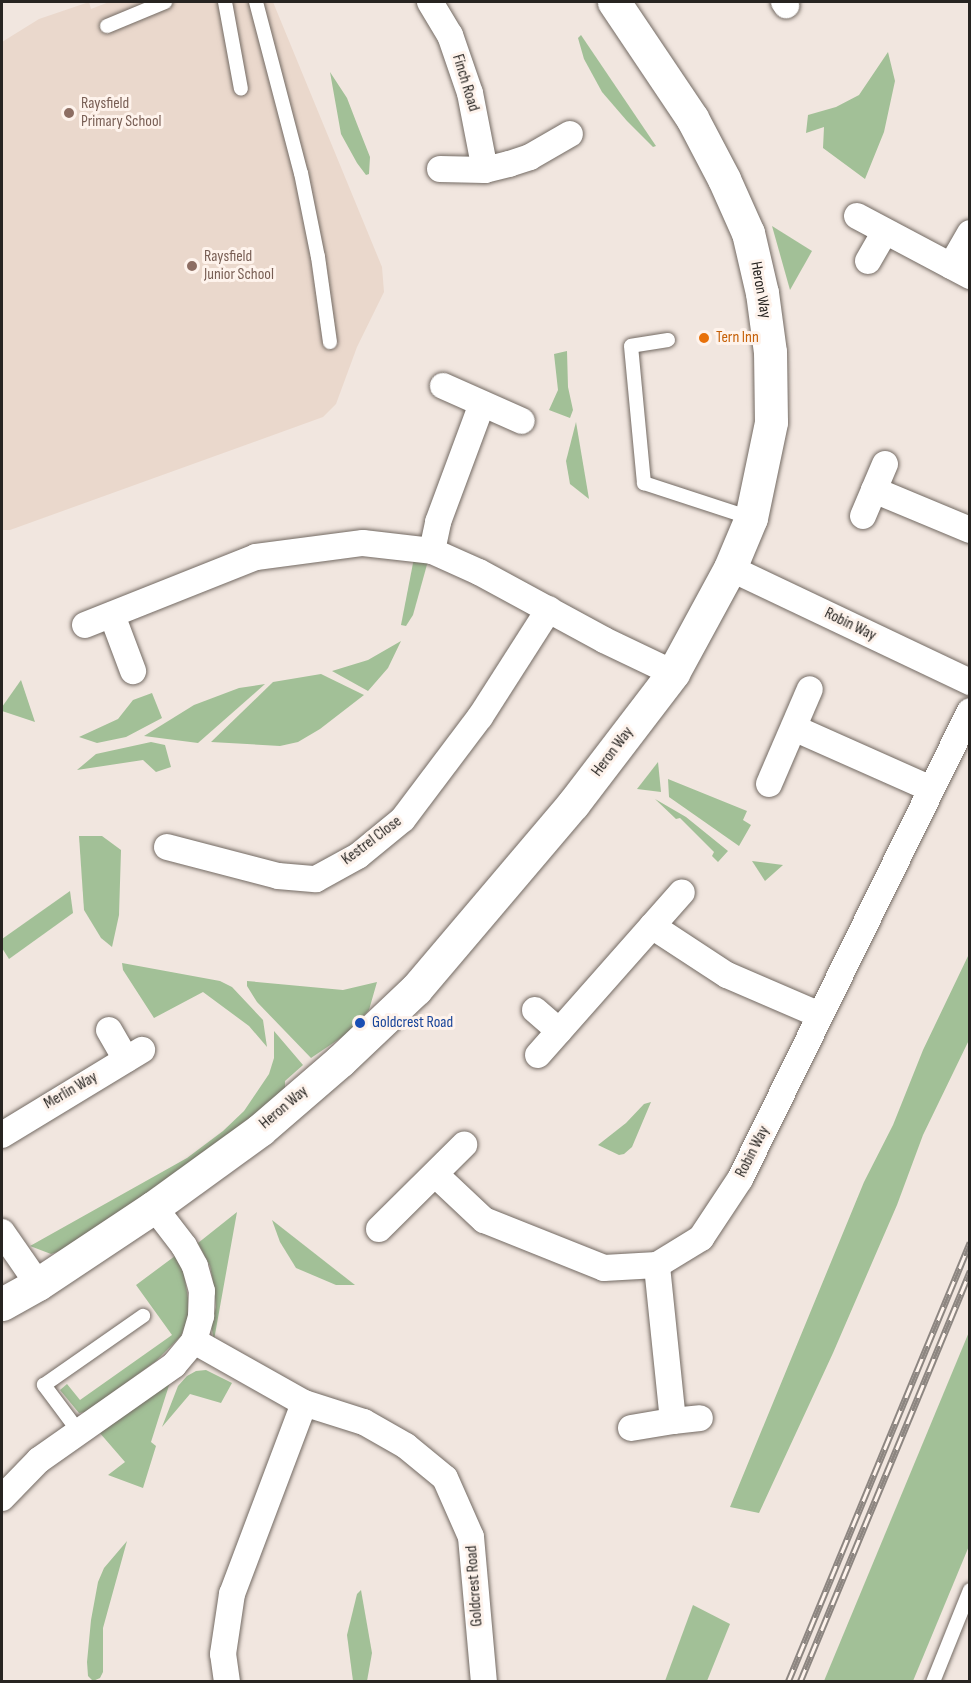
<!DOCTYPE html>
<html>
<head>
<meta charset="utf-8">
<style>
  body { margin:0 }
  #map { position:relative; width:971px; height:1683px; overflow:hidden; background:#f1e6df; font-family:"Sofia Sans Condensed",sans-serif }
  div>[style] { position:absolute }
  .built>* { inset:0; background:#ead8cc }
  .green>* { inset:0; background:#a2c097 }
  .roads { filter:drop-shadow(0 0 2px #736a63) drop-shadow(0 0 2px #736a63) }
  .service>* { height:14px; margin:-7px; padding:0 7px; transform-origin:7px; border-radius:7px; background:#fff }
  .minor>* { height:26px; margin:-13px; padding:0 13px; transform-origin:13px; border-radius:13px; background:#fff }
  .tertiary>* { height:33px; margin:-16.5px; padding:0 16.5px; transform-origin:16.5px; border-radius:16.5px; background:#fff }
  .rail>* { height:7px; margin-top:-3.5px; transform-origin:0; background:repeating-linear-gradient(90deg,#fef3ec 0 14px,#8d8681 0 28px); box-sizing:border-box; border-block:2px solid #8d8681 }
  .dots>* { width:16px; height:16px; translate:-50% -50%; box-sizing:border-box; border:3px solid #fef3ec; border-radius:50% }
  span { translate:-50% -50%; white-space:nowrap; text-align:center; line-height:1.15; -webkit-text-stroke:6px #fef3ec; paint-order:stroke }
  .street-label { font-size:16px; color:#272421 }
  .education-label { font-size:16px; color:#785e54 }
  .left { translate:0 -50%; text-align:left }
  .food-label { font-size:16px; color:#c56008 }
  .transit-label { font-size:16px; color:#164399 }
  .frame { position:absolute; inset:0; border:3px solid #272421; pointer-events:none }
</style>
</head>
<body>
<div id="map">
  <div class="built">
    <i style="clip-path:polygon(89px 2px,91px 9px,109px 2px,273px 2px,382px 267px,384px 292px,357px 347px,336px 404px,323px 417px,10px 530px,2px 530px,2px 42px,39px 19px)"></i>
  </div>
  <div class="green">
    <i style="clip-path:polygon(581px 35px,656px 146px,653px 147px,627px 121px,602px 92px,584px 59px,578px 38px)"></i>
    <i style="clip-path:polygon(888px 52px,895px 81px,884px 132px,865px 179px,823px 148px,824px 127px,806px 133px,808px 115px,836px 107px,859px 95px)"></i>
    <i style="clip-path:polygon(330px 72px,347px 98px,357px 124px,370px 157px,369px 174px,366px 175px,357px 163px,341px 134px)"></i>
    <i style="clip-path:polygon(772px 226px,812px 251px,790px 290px)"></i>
    <i style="clip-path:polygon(567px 351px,568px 387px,573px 410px,570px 418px,549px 410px,558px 390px,554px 354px)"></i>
    <i style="clip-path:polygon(576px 422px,589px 499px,570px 484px,566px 461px)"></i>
    <i style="clip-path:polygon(414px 558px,428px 561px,413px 615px,406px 626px,401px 625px)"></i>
    <i style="clip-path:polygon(401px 641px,388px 668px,368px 691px,332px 671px,368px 660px)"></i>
    <i style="clip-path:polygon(321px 674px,364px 695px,320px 729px,298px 742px,280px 746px,211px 742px,273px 682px)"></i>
    <i style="clip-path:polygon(21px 680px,35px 722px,2px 711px,2px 707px)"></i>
    <i style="clip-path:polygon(265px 684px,198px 743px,144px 736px,194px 705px,239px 688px)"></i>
    <i style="clip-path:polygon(152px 693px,162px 718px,126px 737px,97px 743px,79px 737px,118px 719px,133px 700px)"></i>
    <i style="clip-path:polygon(151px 742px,165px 745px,171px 767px,156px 772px,143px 760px,77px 770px,96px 754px)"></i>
    <i style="clip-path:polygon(658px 762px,661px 792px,637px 789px)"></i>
    <i style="clip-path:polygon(668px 779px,747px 811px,743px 820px,751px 825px,739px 846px,669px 797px)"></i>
    <i style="clip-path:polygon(655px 799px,686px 817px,728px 851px,718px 862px,712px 856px,714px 852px,680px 818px,676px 819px)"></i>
    <i style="clip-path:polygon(79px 836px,102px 836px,121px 850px,119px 915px,112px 947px,101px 938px,84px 910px)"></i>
    <i style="clip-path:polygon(752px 861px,783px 865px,765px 881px)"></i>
    <i style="clip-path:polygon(70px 891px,73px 913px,9px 959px,2px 948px,2px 939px)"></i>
    <i style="clip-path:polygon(969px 954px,969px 1040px,923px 1135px,897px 1205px,833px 1353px,759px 1513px,730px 1507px,864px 1182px,893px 1125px,923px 1050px)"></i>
    <i style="clip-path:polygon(122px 963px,220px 981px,232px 987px,263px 1020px,267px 1047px,249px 1026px,203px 992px,154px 1018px,123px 970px)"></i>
    <i style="clip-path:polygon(247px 981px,343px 990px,377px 982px,369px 1010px,348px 1033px,311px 1058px,257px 1002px,247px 986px)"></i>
    <i style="clip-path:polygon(274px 1031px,303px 1065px,285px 1081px,285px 1091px,232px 1134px,69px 1248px,51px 1254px,30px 1246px,187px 1158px,223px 1131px,244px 1111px,269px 1074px,274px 1058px)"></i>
    <i style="clip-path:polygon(651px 1102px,632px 1147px,624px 1154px,619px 1155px,598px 1145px,626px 1123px,644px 1104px)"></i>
    <i style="clip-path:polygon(237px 1212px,214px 1340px,211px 1325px,216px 1307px,214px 1287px,210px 1266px,198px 1243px)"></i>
    <i style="clip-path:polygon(272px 1220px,355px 1285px,336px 1285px,296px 1268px,280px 1242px)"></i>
    <i style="clip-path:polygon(175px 1256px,184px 1274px,188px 1298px,188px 1318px,181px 1336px,156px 1361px,86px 1412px,79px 1413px,60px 1390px,67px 1384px,80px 1400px,172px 1335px,136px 1285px)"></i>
    <i style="clip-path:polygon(969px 1332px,969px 1546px,913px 1681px,824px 1681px)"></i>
    <i style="clip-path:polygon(206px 1370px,232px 1383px,221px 1403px,190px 1394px,162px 1427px,178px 1386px,187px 1376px,196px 1371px)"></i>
    <i style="clip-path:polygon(171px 1379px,151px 1442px,156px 1446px,143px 1488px,108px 1475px,125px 1462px,99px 1432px)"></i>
    <i style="clip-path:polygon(127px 1541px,103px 1628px,103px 1672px,100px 1678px,93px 1681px,88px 1676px,87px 1662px,91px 1620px,98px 1582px,104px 1568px)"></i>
    <i style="clip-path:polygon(361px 1590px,372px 1653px,367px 1681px,353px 1681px,347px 1635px,357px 1594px)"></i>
    <i style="clip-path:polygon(693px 1605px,730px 1624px,707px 1681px,665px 1681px)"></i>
  </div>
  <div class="roads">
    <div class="service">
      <i style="left:225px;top:2px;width:88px;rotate:79.6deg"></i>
      <i style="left:256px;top:2px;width:177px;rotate:75.3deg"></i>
      <i style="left:301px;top:173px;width:86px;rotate:78.6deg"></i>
      <i style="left:318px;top:257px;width:86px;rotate:82deg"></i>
      <i style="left:107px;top:26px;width:63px;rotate:-22.5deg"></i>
      <i style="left:668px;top:340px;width:37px;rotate:171deg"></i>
      <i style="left:631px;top:346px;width:138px;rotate:84.6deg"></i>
      <i style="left:644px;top:483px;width:113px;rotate:18.1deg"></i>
      <i style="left:79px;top:1432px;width:59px;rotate:-126.7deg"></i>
      <i style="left:44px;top:1385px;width:121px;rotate:-34.9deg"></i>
      <i style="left:933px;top:1682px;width:99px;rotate:-68.1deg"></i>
    </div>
    <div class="minor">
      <i style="left:430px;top:2px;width:39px;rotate:59deg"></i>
      <i style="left:450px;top:35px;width:61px;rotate:71deg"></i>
      <i style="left:470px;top:93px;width:78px;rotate:79deg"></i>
      <i style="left:784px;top:2px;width:4px;rotate:56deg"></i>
      <i style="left:440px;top:169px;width:45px;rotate:1.3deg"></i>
      <i style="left:485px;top:170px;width:25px;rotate:-14deg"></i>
      <i style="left:509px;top:164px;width:22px;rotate:-18deg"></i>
      <i style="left:530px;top:157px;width:46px;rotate:-29.9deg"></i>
      <i style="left:857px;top:216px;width:128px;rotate:28deg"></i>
      <i style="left:868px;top:261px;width:34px;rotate:-60deg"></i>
      <i style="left:951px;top:266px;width:38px;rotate:-60deg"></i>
      <i style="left:443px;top:386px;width:86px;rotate:23.9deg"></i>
      <i style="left:885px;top:464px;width:28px;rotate:113deg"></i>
      <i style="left:874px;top:490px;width:104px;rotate:22.6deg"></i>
      <i style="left:863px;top:516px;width:28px;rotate:-67deg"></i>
      <i style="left:432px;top:551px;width:30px;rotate:-78deg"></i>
      <i style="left:438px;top:522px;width:126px;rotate:-69.6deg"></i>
      <i style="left:730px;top:568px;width:266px;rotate:25.4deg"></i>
      <i style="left:112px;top:615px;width:60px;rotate:69.4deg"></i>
      <i style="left:85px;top:625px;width:184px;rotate:-21.7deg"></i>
      <i style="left:256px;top:557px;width:108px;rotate:-7.5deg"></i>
      <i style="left:363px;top:543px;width:69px;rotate:6.6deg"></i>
      <i style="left:432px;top:551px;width:51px;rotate:24.1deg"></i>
      <i style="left:479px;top:572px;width:142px;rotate:28.5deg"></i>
      <i style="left:604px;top:640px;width:76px;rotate:25.6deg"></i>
      <i style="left:794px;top:728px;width:148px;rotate:24deg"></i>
      <i style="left:769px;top:784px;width:103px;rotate:-66.7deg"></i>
      <i style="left:167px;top:847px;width:115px;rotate:14.6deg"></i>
      <i style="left:278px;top:876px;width:38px;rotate:5deg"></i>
      <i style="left:316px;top:879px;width:48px;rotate:-28.7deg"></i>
      <i style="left:358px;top:856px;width:58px;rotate:-39.4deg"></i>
      <i style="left:403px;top:819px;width:128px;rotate:-53deg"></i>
      <i style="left:480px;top:717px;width:128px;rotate:-57.4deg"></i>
      <i style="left:652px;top:926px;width:90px;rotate:33.2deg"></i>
      <i style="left:727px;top:975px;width:101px;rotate:23.3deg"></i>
      <i style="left:535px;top:1010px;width:32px;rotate:41deg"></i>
      <i style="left:109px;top:1030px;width:34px;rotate:60deg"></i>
      <i style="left:538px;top:1055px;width:217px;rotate:-48.5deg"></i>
      <i style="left:2px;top:1135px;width:164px;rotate:-31.3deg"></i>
      <i style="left:436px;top:1175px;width:66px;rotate:43.2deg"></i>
      <i style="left:484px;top:1220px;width:129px;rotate:21.8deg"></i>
      <i style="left:604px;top:1268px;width:53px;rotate:-3.2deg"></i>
      <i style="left:657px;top:1265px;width:52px;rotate:-31.5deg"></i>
      <i style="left:701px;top:1238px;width:71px;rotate:-56.5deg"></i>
      <i style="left:740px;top:1179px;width:521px;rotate:-63.83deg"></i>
      <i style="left:379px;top:1229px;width:120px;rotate:-44.7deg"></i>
      <i style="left:2px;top:1232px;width:63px;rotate:55.3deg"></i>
      <i style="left:194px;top:1341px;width:126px;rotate:29.4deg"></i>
      <i style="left:304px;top:1403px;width:63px;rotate:17.6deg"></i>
      <i style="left:364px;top:1422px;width:48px;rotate:29.7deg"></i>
      <i style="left:406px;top:1446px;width:50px;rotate:39.4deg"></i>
      <i style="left:445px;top:1478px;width:64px;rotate:66.2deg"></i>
      <i style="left:471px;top:1537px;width:146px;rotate:84.9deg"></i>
      <i style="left:673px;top:1421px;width:27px;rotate:-6deg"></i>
      <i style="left:631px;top:1428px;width:43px;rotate:-9.5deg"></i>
      <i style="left:673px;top:1421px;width:157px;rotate:-95.9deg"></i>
      <i style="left:2px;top:1498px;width:53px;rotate:-45.8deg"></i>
      <i style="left:39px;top:1460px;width:165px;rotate:-35.1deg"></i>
      <i style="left:174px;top:1365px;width:31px;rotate:-50deg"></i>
      <i style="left:194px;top:1341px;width:26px;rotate:-74deg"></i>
      <i style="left:201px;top:1316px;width:25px;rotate:-88deg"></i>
      <i style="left:202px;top:1291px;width:26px;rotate:-106deg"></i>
      <i style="left:195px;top:1266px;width:23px;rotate:-119deg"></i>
      <i style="left:184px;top:1246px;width:49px;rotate:-127.6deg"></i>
      <i style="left:227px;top:1682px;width:28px;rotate:-98deg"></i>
      <i style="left:223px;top:1654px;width:61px;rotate:-81.5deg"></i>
      <i style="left:232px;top:1594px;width:204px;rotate:-69.3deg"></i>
    </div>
    <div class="tertiary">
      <i style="left:2px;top:1304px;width:41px;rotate:-29.1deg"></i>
      <i style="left:38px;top:1284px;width:139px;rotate:-33.6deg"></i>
      <i style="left:154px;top:1207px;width:131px;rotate:-36deg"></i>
      <i style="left:260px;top:1130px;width:106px;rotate:-40.8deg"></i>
      <i style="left:340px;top:1061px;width:105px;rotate:-43.5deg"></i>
      <i style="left:416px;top:989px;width:243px;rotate:-49.7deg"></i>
      <i style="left:573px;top:804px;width:165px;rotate:-52.6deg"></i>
      <i style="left:673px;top:673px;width:119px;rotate:-61.5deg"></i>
      <i style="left:730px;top:568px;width:54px;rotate:-67.2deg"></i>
      <i style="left:751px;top:518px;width:98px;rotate:-78.2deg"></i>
      <i style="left:771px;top:422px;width:70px;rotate:-90.8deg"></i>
      <i style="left:770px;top:352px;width:60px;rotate:-97.7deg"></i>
      <i style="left:762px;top:293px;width:62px;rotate:-103.1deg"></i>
      <i style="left:748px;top:233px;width:59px;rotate:-114deg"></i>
      <i style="left:724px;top:179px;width:69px;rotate:-117.7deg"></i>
      <i style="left:692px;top:118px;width:140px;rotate:-123.9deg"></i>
    </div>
  </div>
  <div class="rail">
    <i style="left:788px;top:1682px;width:476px;rotate:-67.5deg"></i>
    <i style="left:800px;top:1682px;width:445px;rotate:-67.5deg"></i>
  </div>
  <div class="dots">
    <i style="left:69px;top:113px;background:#8d6e63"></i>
    <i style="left:192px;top:266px;background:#8d6e63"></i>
    <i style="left:704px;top:338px;background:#e8710a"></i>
    <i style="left:360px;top:1023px;background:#1a4fb4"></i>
  </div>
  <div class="street-label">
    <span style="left:465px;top:83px;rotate:73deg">Finch Road</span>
    <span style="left:760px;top:290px;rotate:80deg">Heron Way</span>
    <span style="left:850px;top:625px;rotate:26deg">Robin Way</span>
    <span style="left:613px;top:752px;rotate:-53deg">Heron Way</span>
    <span style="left:372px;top:841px;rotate:-37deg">Kestrel Close</span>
    <span style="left:71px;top:1091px;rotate:-30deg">Merlin Way</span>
    <span style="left:284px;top:1108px;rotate:-40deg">Heron Way</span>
    <span style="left:753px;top:1152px;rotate:-63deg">Robin Way</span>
    <span style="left:475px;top:1586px;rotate:-94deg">Goldcrest Road</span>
  </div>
  <div class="education-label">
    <span class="left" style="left:81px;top:113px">Raysfield<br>Primary School</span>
    <span class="left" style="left:204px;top:266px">Raysfield<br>Junior School</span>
  </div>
  <div class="food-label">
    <span class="left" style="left:716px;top:338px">Tern Inn</span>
  </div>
  <div class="transit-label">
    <span class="left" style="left:372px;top:1023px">Goldcrest Road</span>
  </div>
  <div class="frame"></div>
</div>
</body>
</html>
